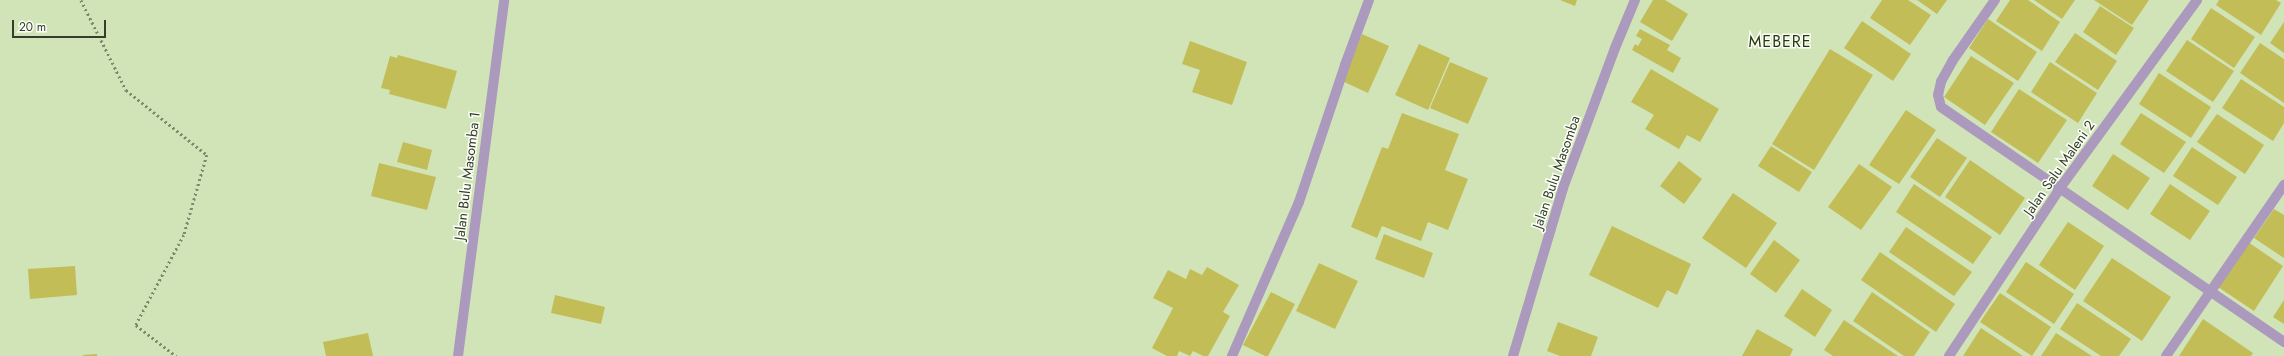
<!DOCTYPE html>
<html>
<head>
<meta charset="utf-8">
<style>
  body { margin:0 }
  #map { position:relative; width:2284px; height:356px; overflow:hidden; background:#d1e4b8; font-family:Jost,sans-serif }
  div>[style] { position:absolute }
  .building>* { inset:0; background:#c2bd57 }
  .path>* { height:2.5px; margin-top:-1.25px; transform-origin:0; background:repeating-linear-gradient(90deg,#7d896c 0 2px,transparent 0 5px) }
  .minor>* { height:10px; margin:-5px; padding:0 5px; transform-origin:5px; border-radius:5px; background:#ab99be }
  .tertiary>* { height:10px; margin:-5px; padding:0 5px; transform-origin:5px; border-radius:5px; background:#ab99be }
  span { translate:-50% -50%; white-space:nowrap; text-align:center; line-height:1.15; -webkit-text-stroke:3px #fbfff6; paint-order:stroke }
  .street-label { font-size:14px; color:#363d2c }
  .quarter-label { font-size:16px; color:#293611; letter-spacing:1px }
  .scale { position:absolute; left:12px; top:20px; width:94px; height:18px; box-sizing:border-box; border:2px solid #363d2c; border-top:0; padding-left:5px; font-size:12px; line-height:14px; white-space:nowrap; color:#363d2c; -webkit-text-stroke:3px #fbfff6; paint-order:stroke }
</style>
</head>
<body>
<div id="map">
  <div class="building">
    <i style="clip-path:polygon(1560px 0,1577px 0,1575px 6px)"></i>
    <i style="clip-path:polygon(1653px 0,1665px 0,1688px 14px,1672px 41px,1640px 22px)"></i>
    <i style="clip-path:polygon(1882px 0,1908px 0,1931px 15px,1910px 45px,1870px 18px)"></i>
    <i style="clip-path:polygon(1917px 0,1947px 0,1937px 14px)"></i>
    <i style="clip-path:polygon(2010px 0,2028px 0,2060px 22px,2042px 51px,1996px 21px)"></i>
    <i style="clip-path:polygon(2034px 0,2075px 0,2062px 19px)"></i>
    <i style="clip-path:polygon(2094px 0,2149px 0,2132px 25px)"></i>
    <i style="clip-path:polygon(2219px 0,2276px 0,2281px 3px,2261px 35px,2216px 5px)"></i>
    <i style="clip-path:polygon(2100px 6px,2134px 28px,2116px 55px,2083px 32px)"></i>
    <i style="clip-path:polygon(2211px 8px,2255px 37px,2234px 68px,2191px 39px)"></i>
    <i style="clip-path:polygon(1988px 19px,2037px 52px,2018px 81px,1969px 48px)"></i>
    <i style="clip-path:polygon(1862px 21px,1911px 54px,1893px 81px,1844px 48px)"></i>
    <i style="clip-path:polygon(2284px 22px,2284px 53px,2270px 43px)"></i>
    <i style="clip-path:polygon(1640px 29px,1670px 45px,1667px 50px,1681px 58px,1673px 73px,1632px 50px,1635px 44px,1638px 46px,1642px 39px,1636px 36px)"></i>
    <i style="clip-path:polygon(2075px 33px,2117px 61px,2098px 90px,2055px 62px)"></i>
    <i style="clip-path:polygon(1362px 34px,1389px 46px,1368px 93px,1342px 81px)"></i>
    <i style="clip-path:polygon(2187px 40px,2234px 71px,2213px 102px,2166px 71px)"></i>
    <i style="clip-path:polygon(1190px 41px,1247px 62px,1232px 105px,1192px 92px,1200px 70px,1182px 64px)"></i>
    <i style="clip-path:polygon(2260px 43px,2284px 59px,2284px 103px,2240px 73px)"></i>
    <i style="clip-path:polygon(1419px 44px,1450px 58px,1428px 110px,1395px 95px)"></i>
    <i style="clip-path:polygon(1830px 49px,1873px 75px,1814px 170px,1772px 144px)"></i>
    <i style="clip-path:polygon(398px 55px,457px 71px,446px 109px,389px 94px,390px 90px,381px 88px,390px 56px,397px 58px)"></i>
    <i style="clip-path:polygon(1971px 56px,2014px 83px,1985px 125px,1944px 97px)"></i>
    <i style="clip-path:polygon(1450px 62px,1488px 78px,1468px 124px,1430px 108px)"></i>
    <i style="clip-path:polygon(2050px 62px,2097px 93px,2078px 123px,2031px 92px)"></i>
    <i style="clip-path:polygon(1651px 69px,1719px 109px,1700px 142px,1687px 135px,1679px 149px,1645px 129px,1654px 115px,1631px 102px)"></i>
    <i style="clip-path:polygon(2159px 73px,2211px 107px,2191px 138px,2139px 104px)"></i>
    <i style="clip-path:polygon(2241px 79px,2284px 107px,2284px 123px,2273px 141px,2222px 108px)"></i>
    <i style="clip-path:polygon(2019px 89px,2067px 120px,2038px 163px,1991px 132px)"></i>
    <i style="clip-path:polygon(1906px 110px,1936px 130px,1899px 184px,1869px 165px)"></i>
    <i style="clip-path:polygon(1402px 113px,1459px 134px,1445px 170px,1468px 179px,1448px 230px,1428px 222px,1421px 241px,1382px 226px,1377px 238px,1351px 227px,1382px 147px,1388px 149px)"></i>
    <i style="clip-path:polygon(2141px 113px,2186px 142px,2164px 173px,2120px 144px)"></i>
    <i style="clip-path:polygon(2217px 114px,2264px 145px,2245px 174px,2197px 142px)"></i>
    <i style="clip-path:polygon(1937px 138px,1967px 158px,1940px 197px,1910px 177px)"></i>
    <i style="clip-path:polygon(403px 142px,432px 150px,427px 170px,397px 162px)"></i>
    <i style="clip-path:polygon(1771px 146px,1812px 172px,1799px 192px,1758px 166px)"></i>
    <i style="clip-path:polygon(2192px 147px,2237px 177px,2218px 205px,2173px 176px)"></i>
    <i style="clip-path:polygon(2113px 154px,2150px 178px,2128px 210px,2092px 186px)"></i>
    <i style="clip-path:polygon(1970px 160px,2025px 198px,2000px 235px,1945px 197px)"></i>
    <i style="clip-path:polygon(1679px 161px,1702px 179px,1684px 204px,1660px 186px)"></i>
    <i style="clip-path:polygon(379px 163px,436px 177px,427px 210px,371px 196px)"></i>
    <i style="clip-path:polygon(1859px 164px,1892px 187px,1861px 230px,1828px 207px)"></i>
    <i style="clip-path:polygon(1914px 184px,1992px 237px,1973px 264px,1896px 212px)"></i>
    <i style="clip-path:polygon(2170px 184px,2210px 211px,2190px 240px,2150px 214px)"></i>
    <i style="clip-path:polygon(1733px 193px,1777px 223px,1746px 268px,1702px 238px)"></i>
    <i style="clip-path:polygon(2274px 209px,2284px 215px,2284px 258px,2254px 238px)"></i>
    <i style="clip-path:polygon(2068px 222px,2104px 246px,2075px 290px,2039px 265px)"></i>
    <i style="clip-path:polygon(1612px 226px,1691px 264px,1677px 295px,1667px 290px,1658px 308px,1589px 275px)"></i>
    <i style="clip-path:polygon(1906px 227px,1972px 272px,1954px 296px,1889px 252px)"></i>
    <i style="clip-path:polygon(1384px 234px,1433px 253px,1424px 278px,1375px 259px)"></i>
    <i style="clip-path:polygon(1774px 240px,1800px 260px,1776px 293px,1750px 274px)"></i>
    <i style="clip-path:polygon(2248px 242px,2283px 266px,2254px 311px,2218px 287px)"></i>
    <i style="clip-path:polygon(1880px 252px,1955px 304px,1936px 332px,1861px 280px)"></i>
    <i style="clip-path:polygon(2112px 258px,2171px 297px,2142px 341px,2083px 301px)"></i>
    <i style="clip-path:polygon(2026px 262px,2074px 294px,2054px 324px,2006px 292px)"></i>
    <i style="clip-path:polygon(1319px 263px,1358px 281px,1335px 329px,1296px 311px)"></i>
    <i style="clip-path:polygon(75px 266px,77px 295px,30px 299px,28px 269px)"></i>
    <i style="clip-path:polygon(1207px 267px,1239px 285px,1223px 312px,1230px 316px,1208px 356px,1203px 356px,1193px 351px,1190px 356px,1179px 351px,1177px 356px,1167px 356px,1152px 348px,1173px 308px,1153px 298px,1168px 270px,1186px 279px,1190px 269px,1202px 275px)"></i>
    <i style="clip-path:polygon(1802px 289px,1832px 310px,1815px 337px,1784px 316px)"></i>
    <i style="clip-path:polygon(1271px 292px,1295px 304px,1268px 356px,1265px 356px,1243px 345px)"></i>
    <i style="clip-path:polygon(1872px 292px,1930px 332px,1914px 356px,1904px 356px,1853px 321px)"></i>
    <i style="clip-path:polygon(2000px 293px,2051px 327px,2032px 356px,1980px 322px)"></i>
    <i style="clip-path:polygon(555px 295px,605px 307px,601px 324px,551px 313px)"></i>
    <i style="clip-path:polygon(2284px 300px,2284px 324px,2273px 317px)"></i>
    <i style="clip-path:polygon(2077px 303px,2131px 339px,2119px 356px,2101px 356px,2060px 329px)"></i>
    <i style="clip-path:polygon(2203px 319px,2253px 353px,2251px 356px,2179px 356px)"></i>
    <i style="clip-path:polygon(1844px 320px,1898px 356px,1833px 356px,1824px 350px)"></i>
    <i style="clip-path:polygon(1558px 322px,1598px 337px,1591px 356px,1560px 356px,1547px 351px)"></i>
    <i style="clip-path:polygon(1981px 328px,2023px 356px,1963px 356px)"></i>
    <i style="clip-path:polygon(1757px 329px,1793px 349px,1790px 356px,1742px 356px)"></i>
    <i style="clip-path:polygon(368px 333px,373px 356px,326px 356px,323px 342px)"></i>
    <i style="clip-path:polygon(2056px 333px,2092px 356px,2041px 356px)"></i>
    <i style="clip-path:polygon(97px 354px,97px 356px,83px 356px,83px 355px)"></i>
  </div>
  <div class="path">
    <i style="left:81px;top:0;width:101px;rotate:63.4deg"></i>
    <i style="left:126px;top:90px;width:104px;rotate:38.7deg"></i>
    <i style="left:207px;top:155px;width:83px;rotate:106deg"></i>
    <i style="left:184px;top:235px;width:102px;rotate:118.1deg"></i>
    <i style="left:136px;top:325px;width:51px;rotate:37.8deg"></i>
  </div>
  <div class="minor">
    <i style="left:1995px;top:0;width:73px;rotate:125deg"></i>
    <i style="left:1953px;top:60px;width:25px;rotate:119deg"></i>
    <i style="left:1941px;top:82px;width:13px;rotate:103deg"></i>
    <i style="left:1938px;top:95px;width:12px;rotate:76deg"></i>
    <i style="left:1941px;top:107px;width:416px;rotate:34.4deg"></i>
    <i style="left:458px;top:356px;width:359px;rotate:-82.6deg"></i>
    <i style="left:1232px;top:356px;width:168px;rotate:-66.5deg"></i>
    <i style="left:1299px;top:202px;width:145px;rotate:-71.4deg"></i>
    <i style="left:1345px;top:65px;width:69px;rotate:-69.7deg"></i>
    <i style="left:1949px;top:356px;width:201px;rotate:-56.5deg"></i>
    <i style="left:2060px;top:188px;width:233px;rotate:-53.9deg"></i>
    <i style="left:2166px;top:356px;width:208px;rotate:-55.4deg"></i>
  </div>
  <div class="tertiary">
    <i style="left:1513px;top:356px;width:175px;rotate:-73.4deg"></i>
    <i style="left:1563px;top:188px;width:149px;rotate:-69.6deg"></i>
    <i style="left:1615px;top:48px;width:52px;rotate:-67.4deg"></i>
  </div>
  <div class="street-label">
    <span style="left:2059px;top:168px;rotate:-55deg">Jalan Salu Maleni 2</span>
    <span style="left:1556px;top:172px;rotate:-71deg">Jalan Bulu Masomba</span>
    <span style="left:467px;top:176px;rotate:-83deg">Jalan Bulu Masomba 1</span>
  </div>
  <div class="quarter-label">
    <span style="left:1780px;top:42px">MEBERE</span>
  </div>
  <div class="scale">20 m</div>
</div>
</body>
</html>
